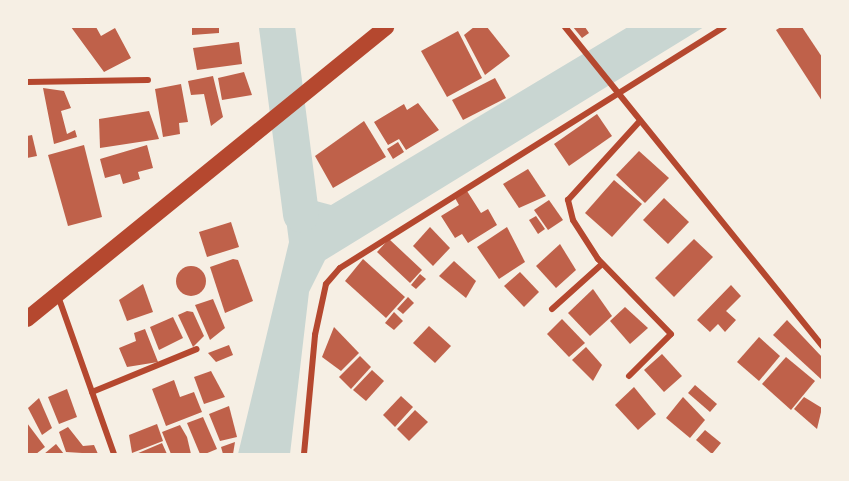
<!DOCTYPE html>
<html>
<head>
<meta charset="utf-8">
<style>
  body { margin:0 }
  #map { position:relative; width:849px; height:481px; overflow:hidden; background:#f6efe4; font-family:"Nunito Sans",sans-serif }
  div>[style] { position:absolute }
  .water>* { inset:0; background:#c9d6d2 }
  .river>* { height:36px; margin:-18px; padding:0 18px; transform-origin:18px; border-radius:18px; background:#c9d6d2 }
  .building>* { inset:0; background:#bf614a }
  .round { border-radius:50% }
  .minor>* { height:6px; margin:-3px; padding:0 3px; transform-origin:3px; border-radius:3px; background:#b5482f }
  .trunk>* { height:16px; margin:-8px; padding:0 8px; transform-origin:8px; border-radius:8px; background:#b5482f }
  span { translate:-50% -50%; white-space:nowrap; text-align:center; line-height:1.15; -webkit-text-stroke:6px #f6efe4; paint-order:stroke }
  .frame { position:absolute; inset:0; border:28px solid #f6efe4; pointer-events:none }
</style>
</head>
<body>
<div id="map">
  <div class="water">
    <i style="clip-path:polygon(628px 27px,704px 27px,325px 260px,309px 292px,290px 454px,238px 454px,289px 242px,280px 172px,307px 161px,316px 201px,331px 205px)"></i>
  </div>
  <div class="river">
    <i style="left:277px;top:27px;width:189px;rotate:82.7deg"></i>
  </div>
  <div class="building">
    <i style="clip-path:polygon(71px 27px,96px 27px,101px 36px,115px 28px,131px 58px,104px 72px)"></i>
    <i style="clip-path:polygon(192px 27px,219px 27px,219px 33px,192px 35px)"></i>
    <i style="clip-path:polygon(474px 27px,487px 27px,510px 56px,485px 75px,464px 35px)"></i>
    <i style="clip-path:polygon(573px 27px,585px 27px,589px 33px,582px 38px)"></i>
    <i style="clip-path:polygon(781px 27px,802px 27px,822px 57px,822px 101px,776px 30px)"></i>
    <i style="clip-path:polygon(458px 31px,482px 78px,447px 97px,421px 51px)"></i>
    <i style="clip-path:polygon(239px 42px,242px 64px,197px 70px,193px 48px)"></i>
    <i style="clip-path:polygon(244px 72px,252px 95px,222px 100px,218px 78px)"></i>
    <i style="clip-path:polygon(213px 76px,223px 117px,211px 126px,204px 94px,191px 95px,188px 81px)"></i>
    <i style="clip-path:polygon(495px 78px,506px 98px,463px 120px,452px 100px)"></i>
    <i style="clip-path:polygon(181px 84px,188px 122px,179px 123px,180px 134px,163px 137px,155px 89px)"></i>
    <i style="clip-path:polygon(43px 88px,64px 91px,71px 108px,61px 111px,67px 134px,75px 130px,77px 137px,54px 144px)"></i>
    <i style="clip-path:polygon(418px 103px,439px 130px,406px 150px,399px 139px,388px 145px,374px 122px,404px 104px,407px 110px)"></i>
    <i style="clip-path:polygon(149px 111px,159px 139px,100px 148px,99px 119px)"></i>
    <i style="clip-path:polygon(597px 114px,612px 136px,569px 166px,554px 144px)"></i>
    <i style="clip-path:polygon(364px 121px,386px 157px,333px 188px,315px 156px)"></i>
    <i style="clip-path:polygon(32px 135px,37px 156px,27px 158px,27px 136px)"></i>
    <i style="clip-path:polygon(398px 142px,404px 152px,393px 159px,387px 149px)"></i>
    <i style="clip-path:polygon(84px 145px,102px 217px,68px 226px,48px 155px)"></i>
    <i style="clip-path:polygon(147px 145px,153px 168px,138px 172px,140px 179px,123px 184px,120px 174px,105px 178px,100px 159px)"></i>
    <i style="clip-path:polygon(639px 151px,669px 178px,645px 203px,616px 175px)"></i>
    <i style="clip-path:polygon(528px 169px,546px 196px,519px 208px,503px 184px)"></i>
    <i style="clip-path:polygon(614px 180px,642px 204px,612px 237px,585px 213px)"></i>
    <i style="clip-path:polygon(467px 191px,481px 213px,488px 209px,497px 225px,468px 243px,462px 234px,455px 238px,441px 216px,459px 205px,455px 198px)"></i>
    <i style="clip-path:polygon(664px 198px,689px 222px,668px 244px,643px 220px)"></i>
    <i style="clip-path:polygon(549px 200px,563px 220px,548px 230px,534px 210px)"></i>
    <i style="clip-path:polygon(536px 216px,545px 229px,538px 234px,529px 220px)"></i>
    <i style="clip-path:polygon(231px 222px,239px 247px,207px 257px,199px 232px)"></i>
    <i style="clip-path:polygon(430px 227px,450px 248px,433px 266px,413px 246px)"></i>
    <i style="clip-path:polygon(507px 227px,525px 262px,499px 279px,477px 247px)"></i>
    <i style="clip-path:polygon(389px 239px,422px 270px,410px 283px,377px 252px)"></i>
    <i style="clip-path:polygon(694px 239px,713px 257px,674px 297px,655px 278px)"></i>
    <i style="clip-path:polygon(560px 244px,576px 270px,556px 288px,536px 266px)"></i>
    <i style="clip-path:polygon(233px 259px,238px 260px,253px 301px,225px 313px,210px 267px)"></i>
    <i style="clip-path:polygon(363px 259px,405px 297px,386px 318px,345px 281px)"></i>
    <i style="clip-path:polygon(454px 261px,476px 281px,466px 298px,439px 276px)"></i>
    <i class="round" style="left:176px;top:266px;width:30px;height:30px"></i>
    <i style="clip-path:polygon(520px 272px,539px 292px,524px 307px,504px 286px)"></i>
    <i style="clip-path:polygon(420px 274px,426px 279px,416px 289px,411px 285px)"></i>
    <i style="clip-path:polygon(143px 284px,153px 312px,127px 321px,119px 300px)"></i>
    <i style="clip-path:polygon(731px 285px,741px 296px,726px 311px,736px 320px,725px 332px,718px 324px,710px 332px,697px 320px)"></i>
    <i style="clip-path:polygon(593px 289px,612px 316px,590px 336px,568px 313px)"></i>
    <i style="clip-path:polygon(408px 297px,414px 303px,403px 314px,397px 309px)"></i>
    <i style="clip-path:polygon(213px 299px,225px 328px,210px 340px,195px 305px)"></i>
    <i style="clip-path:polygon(625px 307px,648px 328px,630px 344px,610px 321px)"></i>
    <i style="clip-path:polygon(187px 311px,193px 312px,204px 336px,193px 347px,178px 315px)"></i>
    <i style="clip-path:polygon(394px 312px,403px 321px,394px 330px,385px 323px)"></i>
    <i style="clip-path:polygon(173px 317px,183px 338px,159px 350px,150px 327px)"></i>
    <i style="clip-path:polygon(562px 319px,585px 343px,569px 357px,547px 334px)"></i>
    <i style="clip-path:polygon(787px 320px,822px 357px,822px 380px,773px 335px)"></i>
    <i style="clip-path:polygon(429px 326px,451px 346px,435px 363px,413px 343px)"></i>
    <i style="clip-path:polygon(334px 327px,359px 353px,341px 371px,322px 357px)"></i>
    <i style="clip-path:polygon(145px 329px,158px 362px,127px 367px,119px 348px,136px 341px,134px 333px)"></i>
    <i style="clip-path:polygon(759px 337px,780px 356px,759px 381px,737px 362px)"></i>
    <i style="clip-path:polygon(229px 345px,233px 355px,216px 362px,208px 353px)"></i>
    <i style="clip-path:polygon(586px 347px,602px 365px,593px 381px,572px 360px)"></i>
    <i style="clip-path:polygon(662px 354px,682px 376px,664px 392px,644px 370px)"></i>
    <i style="clip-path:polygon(360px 356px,371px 367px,351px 389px,339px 377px)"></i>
    <i style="clip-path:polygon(786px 357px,815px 381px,791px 410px,762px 384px)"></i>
    <i style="clip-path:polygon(372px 370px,384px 381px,366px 401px,353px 390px)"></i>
    <i style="clip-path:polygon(211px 371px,225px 397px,204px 404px,194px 377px)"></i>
    <i style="clip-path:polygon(174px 380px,180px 397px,194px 392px,202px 412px,166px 426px,152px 389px)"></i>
    <i style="clip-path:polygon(695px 385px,717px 404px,710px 412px,688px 393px)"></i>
    <i style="clip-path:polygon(634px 387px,656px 414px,638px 430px,615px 405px)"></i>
    <i style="clip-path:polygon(67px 389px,77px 417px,59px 424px,48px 397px)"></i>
    <i style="clip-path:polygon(401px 396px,413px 407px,395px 427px,383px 415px)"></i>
    <i style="clip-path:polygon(683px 397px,705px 420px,690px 438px,666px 418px)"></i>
    <i style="clip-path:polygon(804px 397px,822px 408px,817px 429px,794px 409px)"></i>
    <i style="clip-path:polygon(39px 398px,52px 428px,42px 435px,28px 408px)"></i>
    <i style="clip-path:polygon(229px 406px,237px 437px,220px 441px,209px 414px)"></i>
    <i style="clip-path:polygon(415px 410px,428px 422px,409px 441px,397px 429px)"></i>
    <i style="clip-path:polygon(203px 417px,217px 449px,205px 454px,200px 454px,187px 423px)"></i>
    <i style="clip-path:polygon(27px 423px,45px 447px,36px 454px,27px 454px)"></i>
    <i style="clip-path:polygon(157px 424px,163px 441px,132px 453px,129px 435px)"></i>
    <i style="clip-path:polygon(180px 425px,187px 437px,191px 454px,171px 454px,162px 432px)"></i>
    <i style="clip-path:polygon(68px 427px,83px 446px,94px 445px,98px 454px,66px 452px,59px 432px)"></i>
    <i style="clip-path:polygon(705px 430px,721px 443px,712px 454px,696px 440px)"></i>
    <i style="clip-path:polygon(235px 442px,233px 454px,223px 454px,221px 447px)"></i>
    <i style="clip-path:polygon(162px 443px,167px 454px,136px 454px)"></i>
    <i style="clip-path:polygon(56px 444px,64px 454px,44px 454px)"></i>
  </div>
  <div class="minor">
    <i style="left:565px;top:27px;width:410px;rotate:51.1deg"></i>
    <i style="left:27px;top:82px;width:121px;rotate:-0.9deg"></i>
    <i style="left:58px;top:296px;width:168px;rotate:70.5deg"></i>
    <i style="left:552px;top:309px;width:67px;rotate:-42deg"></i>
    <i style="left:629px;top:376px;width:59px;rotate:-45deg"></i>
    <i style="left:671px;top:334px;width:105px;rotate:-134.2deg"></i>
    <i style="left:598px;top:259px;width:46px;rotate:-122.7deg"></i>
    <i style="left:573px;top:220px;width:21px;rotate:-104deg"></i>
    <i style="left:568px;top:200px;width:107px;rotate:-47.7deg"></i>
    <i style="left:92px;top:392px;width:113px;rotate:-22.3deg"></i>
    <i style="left:304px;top:454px;width:120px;rotate:-84.7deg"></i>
    <i style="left:315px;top:335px;width:52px;rotate:-77.8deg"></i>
    <i style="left:326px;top:284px;width:21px;rotate:-49deg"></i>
    <i style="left:340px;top:268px;width:453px;rotate:-32.1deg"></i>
  </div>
  <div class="trunk">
    <i style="left:27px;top:319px;width:463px;rotate:-39.1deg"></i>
  </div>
  <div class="frame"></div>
</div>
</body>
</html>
